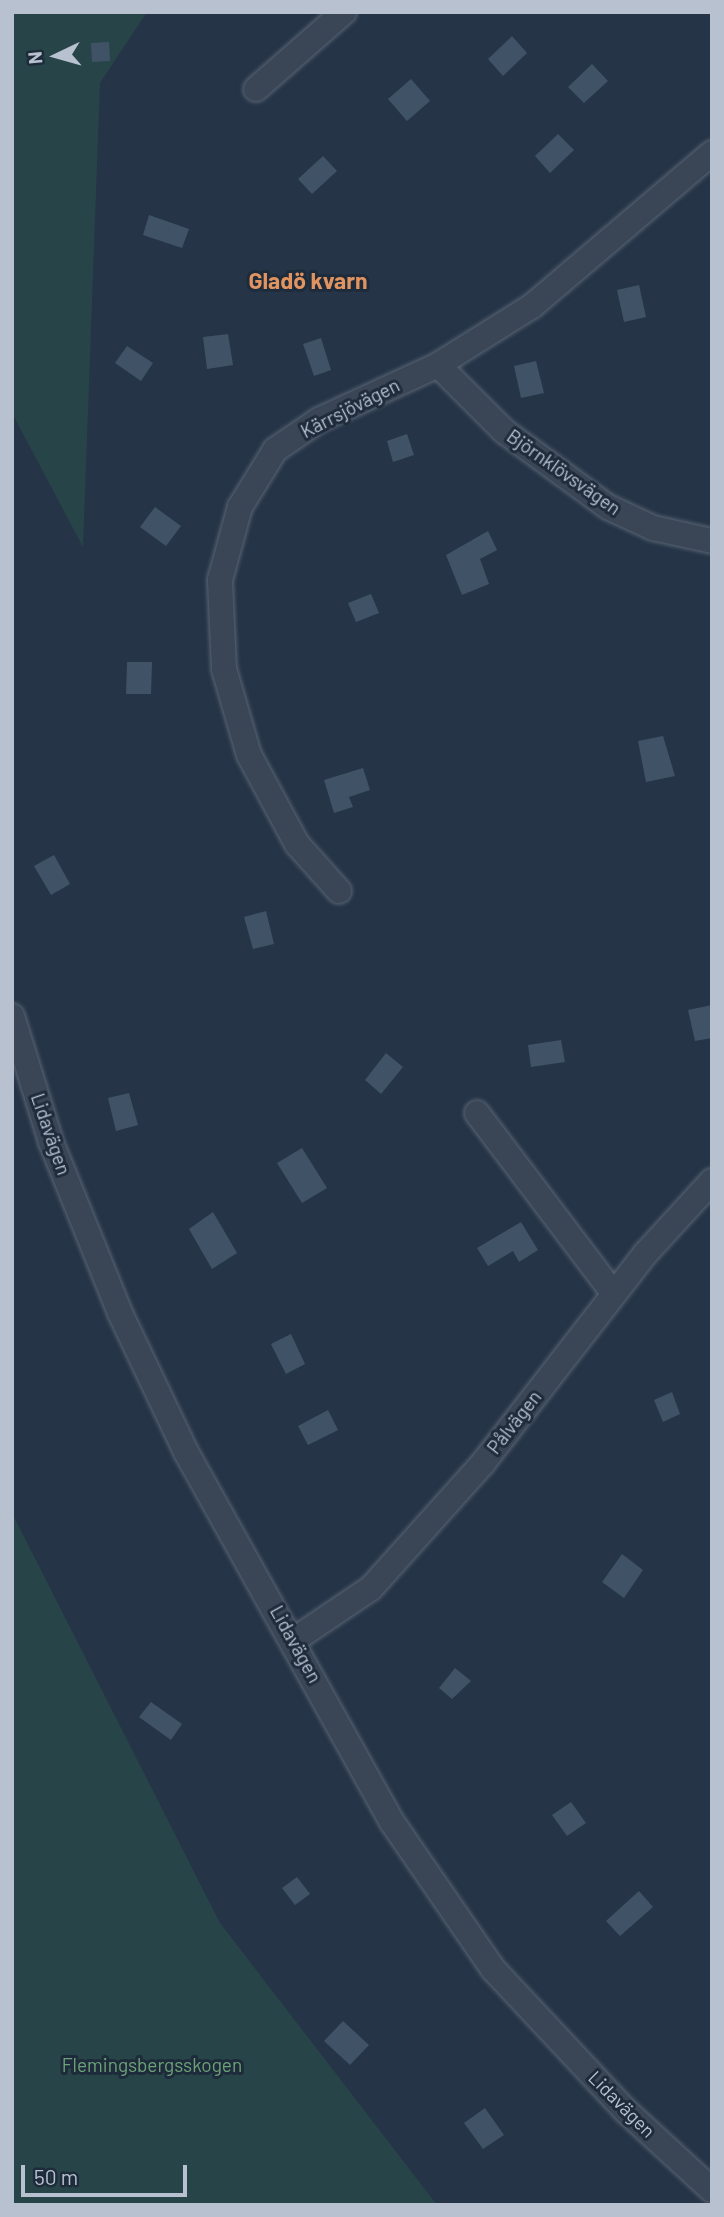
<!DOCTYPE html>
<html>
<head>
<meta charset="utf-8">
<style>
  body { margin:0 }
  #map { position:relative; width:724px; height:2217px; overflow:hidden; background:#253447; font-family:Barlow,sans-serif }
  div>[style] { position:absolute }
  .green>* { inset:0; background:#274548 }
  .building>* { inset:0; background:#405366 }
  .roads { filter:drop-shadow(0 0 2px #586473) drop-shadow(0 0 2px #586473) }
  .minor>* { height:24px; margin:-12px; padding:0 12px; transform-origin:12px; border-radius:12px; background:#3a4656 }
  span { translate:-50% -50%; white-space:nowrap; text-align:center; line-height:1.15; -webkit-text-stroke:6px #1e2b3b; paint-order:stroke }
  .street-label { font-size:19px; color:#b8c1cf }
  .park-label { font-size:19px; color:#6ca277 }
  .quarter-label { font-size:23px; color:#e29460; font-weight:700 }
  .frame { position:absolute; inset:0; border:14px solid #b8c1cf; pointer-events:none }
  .north { position:absolute; left:21px; top:21px; width:70px; height:70px; -webkit-text-stroke:5px #1e2b3b; paint-order:stroke; rotate:265deg; font-size:19px; font-weight:700; line-height:28px; text-align:center; color:#b8c1cf }
  .north::after { content:''; display:block; margin:auto; width:24px; height:32px; background:#b8c1cf; clip-path:polygon(50% 0,100% 100%,50% 72%,0 100%) }
  .scale { position:absolute; left:21px; top:2165px; width:166px; height:32px; box-sizing:border-box; border:4px solid #b8c1cf; border-top:0; padding-left:9px; font-size:21px; line-height:24px; white-space:nowrap; color:#b8c1cf; -webkit-text-stroke:5px #1e2b3b; paint-order:stroke }
</style>
</head>
<body>
<div id="map">
  <div class="green">
    <i style="clip-path:polygon(12px 12px,147px 12px,100px 83px,83px 547px,12px 413px)"></i>
    <i style="clip-path:polygon(12px 1513px,220px 1923px,437px 2205px,12px 2205px)"></i>
  </div>
  <div class="building">
    <i style="clip-path:polygon(512px 36px,527px 53px,503px 76px,488px 59px)"></i>
    <i style="clip-path:polygon(109px 42px,110px 61px,92px 62px,91px 43px)"></i>
    <i style="clip-path:polygon(592px 64px,608px 81px,584px 103px,568px 87px)"></i>
    <i style="clip-path:polygon(411px 79px,430px 101px,407px 121px,388px 99px)"></i>
    <i style="clip-path:polygon(558px 134px,574px 150px,550px 173px,535px 156px)"></i>
    <i style="clip-path:polygon(323px 156px,337px 171px,312px 194px,298px 179px)"></i>
    <i style="clip-path:polygon(149px 215px,189px 229px,182px 248px,143px 235px)"></i>
    <i style="clip-path:polygon(639px 285px,646px 317px,624px 322px,617px 290px)"></i>
    <i style="clip-path:polygon(228px 334px,233px 365px,207px 369px,203px 337px)"></i>
    <i style="clip-path:polygon(321px 338px,331px 370px,314px 376px,303px 344px)"></i>
    <i style="clip-path:polygon(127px 346px,153px 363px,141px 381px,115px 363px)"></i>
    <i style="clip-path:polygon(536px 361px,544px 393px,521px 398px,514px 366px)"></i>
    <i style="clip-path:polygon(407px 434px,414px 455px,393px 462px,387px 441px)"></i>
    <i style="clip-path:polygon(155px 507px,181px 526px,166px 546px,140px 527px)"></i>
    <i style="clip-path:polygon(488px 531px,497px 550px,480px 559px,489px 584px,462px 595px,446px 555px)"></i>
    <i style="clip-path:polygon(371px 594px,379px 613px,356px 622px,348px 603px)"></i>
    <i style="clip-path:polygon(127px 662px,152px 662px,151px 694px,126px 694px)"></i>
    <i style="clip-path:polygon(663px 736px,675px 776px,646px 782px,638px 741px)"></i>
    <i style="clip-path:polygon(363px 768px,370px 790px,349px 797px,353px 807px,334px 813px,324px 780px)"></i>
    <i style="clip-path:polygon(54px 855px,70px 884px,51px 895px,34px 866px)"></i>
    <i style="clip-path:polygon(266px 911px,274px 944px,253px 949px,244px 917px)"></i>
    <i style="clip-path:polygon(712px 1005px,712px 1038px,695px 1041px,688px 1010px)"></i>
    <i style="clip-path:polygon(561px 1040px,565px 1062px,531px 1067px,528px 1045px)"></i>
    <i style="clip-path:polygon(386px 1053px,403px 1067px,381px 1094px,365px 1080px)"></i>
    <i style="clip-path:polygon(129px 1093px,138px 1125px,116px 1131px,108px 1098px)"></i>
    <i style="clip-path:polygon(302px 1148px,327px 1188px,302px 1203px,277px 1163px)"></i>
    <i style="clip-path:polygon(213px 1212px,237px 1253px,212px 1269px,189px 1229px)"></i>
    <i style="clip-path:polygon(521px 1222px,538px 1250px,519px 1262px,513px 1251px,488px 1266px,477px 1248px)"></i>
    <i style="clip-path:polygon(291px 1334px,305px 1364px,286px 1374px,271px 1344px)"></i>
    <i style="clip-path:polygon(672px 1392px,680px 1414px,663px 1422px,654px 1400px)"></i>
    <i style="clip-path:polygon(328px 1410px,338px 1430px,308px 1445px,298px 1426px)"></i>
    <i style="clip-path:polygon(622px 1554px,643px 1570px,624px 1598px,602px 1582px)"></i>
    <i style="clip-path:polygon(455px 1668px,471px 1681px,452px 1699px,439px 1688px)"></i>
    <i style="clip-path:polygon(151px 1702px,182px 1724px,171px 1740px,139px 1717px)"></i>
    <i style="clip-path:polygon(571px 1802px,586px 1823px,567px 1836px,552px 1815px)"></i>
    <i style="clip-path:polygon(297px 1877px,310px 1894px,295px 1905px,282px 1888px)"></i>
    <i style="clip-path:polygon(639px 1891px,653px 1907px,620px 1936px,606px 1921px)"></i>
    <i style="clip-path:polygon(343px 2021px,369px 2045px,350px 2065px,324px 2041px)"></i>
    <i style="clip-path:polygon(485px 2108px,504px 2135px,483px 2149px,464px 2123px)"></i>
  </div>
  <div class="roads">
    <div class="minor">
      <i style="left:256px;top:89px;width:117px;rotate:-41.2deg"></i>
      <i style="left:438px;top:365px;width:93px;rotate:45deg"></i>
      <i style="left:504px;top:431px;width:129px;rotate:36.2deg"></i>
      <i style="left:608px;top:507px;width:50px;rotate:25deg"></i>
      <i style="left:653px;top:528px;width:60px;rotate:12.4deg"></i>
      <i style="left:339px;top:891px;width:63px;rotate:-131.8deg"></i>
      <i style="left:297px;top:844px;width:101px;rotate:-118.3deg"></i>
      <i style="left:249px;top:755px;width:90px;rotate:-106.2deg"></i>
      <i style="left:224px;top:669px;width:89px;rotate:-92.6deg"></i>
      <i style="left:220px;top:580px;width:76px;rotate:-74.7deg"></i>
      <i style="left:240px;top:507px;width:67px;rotate:-58.4deg"></i>
      <i style="left:275px;top:450px;width:53px;rotate:-34.3deg"></i>
      <i style="left:319px;top:420px;width:131px;rotate:-24.8deg"></i>
      <i style="left:438px;top:365px;width:111px;rotate:-32.1deg"></i>
      <i style="left:532px;top:306px;width:236px;rotate:-40.4deg"></i>
      <i style="left:12px;top:1016px;width:132px;rotate:72.8deg"></i>
      <i style="left:51px;top:1142px;width:184px;rotate:68deg"></i>
      <i style="left:120px;top:1313px;width:154px;rotate:64.6deg"></i>
      <i style="left:186px;top:1452px;width:423px;rotate:60.9deg"></i>
      <i style="left:392px;top:1822px;width:178px;rotate:55.5deg"></i>
      <i style="left:493px;top:1969px;width:195px;rotate:46.9deg"></i>
      <i style="left:626px;top:2111px;width:117px;rotate:42.6deg"></i>
      <i style="left:477px;top:1113px;width:227px;rotate:52.9deg"></i>
      <i style="left:294px;top:1640px;width:93px;rotate:-34deg"></i>
      <i style="left:371px;top:1588px;width:168px;rotate:-48.1deg"></i>
      <i style="left:483px;top:1463px;width:266px;rotate:-52.2deg"></i>
      <i style="left:646px;top:1253px;width:98px;rotate:-47.5deg"></i>
    </div>
  </div>
  <div class="street-label">
    <span style="left:350px;top:408px;rotate:-27deg">Kärrsjövägen</span>
    <span style="left:564px;top:472px;rotate:35deg">Björnklövsvägen</span>
    <span style="left:51px;top:1134px;rotate:71deg">Lidavägen</span>
    <span style="left:514px;top:1422px;rotate:-52deg">Pålvägen</span>
    <span style="left:296px;top:1644px;rotate:61deg">Lidavägen</span>
    <span style="left:622px;top:2104px;rotate:45deg">Lidavägen</span>
  </div>
  <div class="park-label">
    <span style="left:152px;top:2065px">Flemingsbergsskogen</span>
  </div>
  <div class="quarter-label">
    <span style="left:308px;top:280px">Gladö kvarn</span>
  </div>
  <div class="frame"></div>
  <div class="north">N</div>
  <div class="scale">50 m</div>
</div>
</body>
</html>
